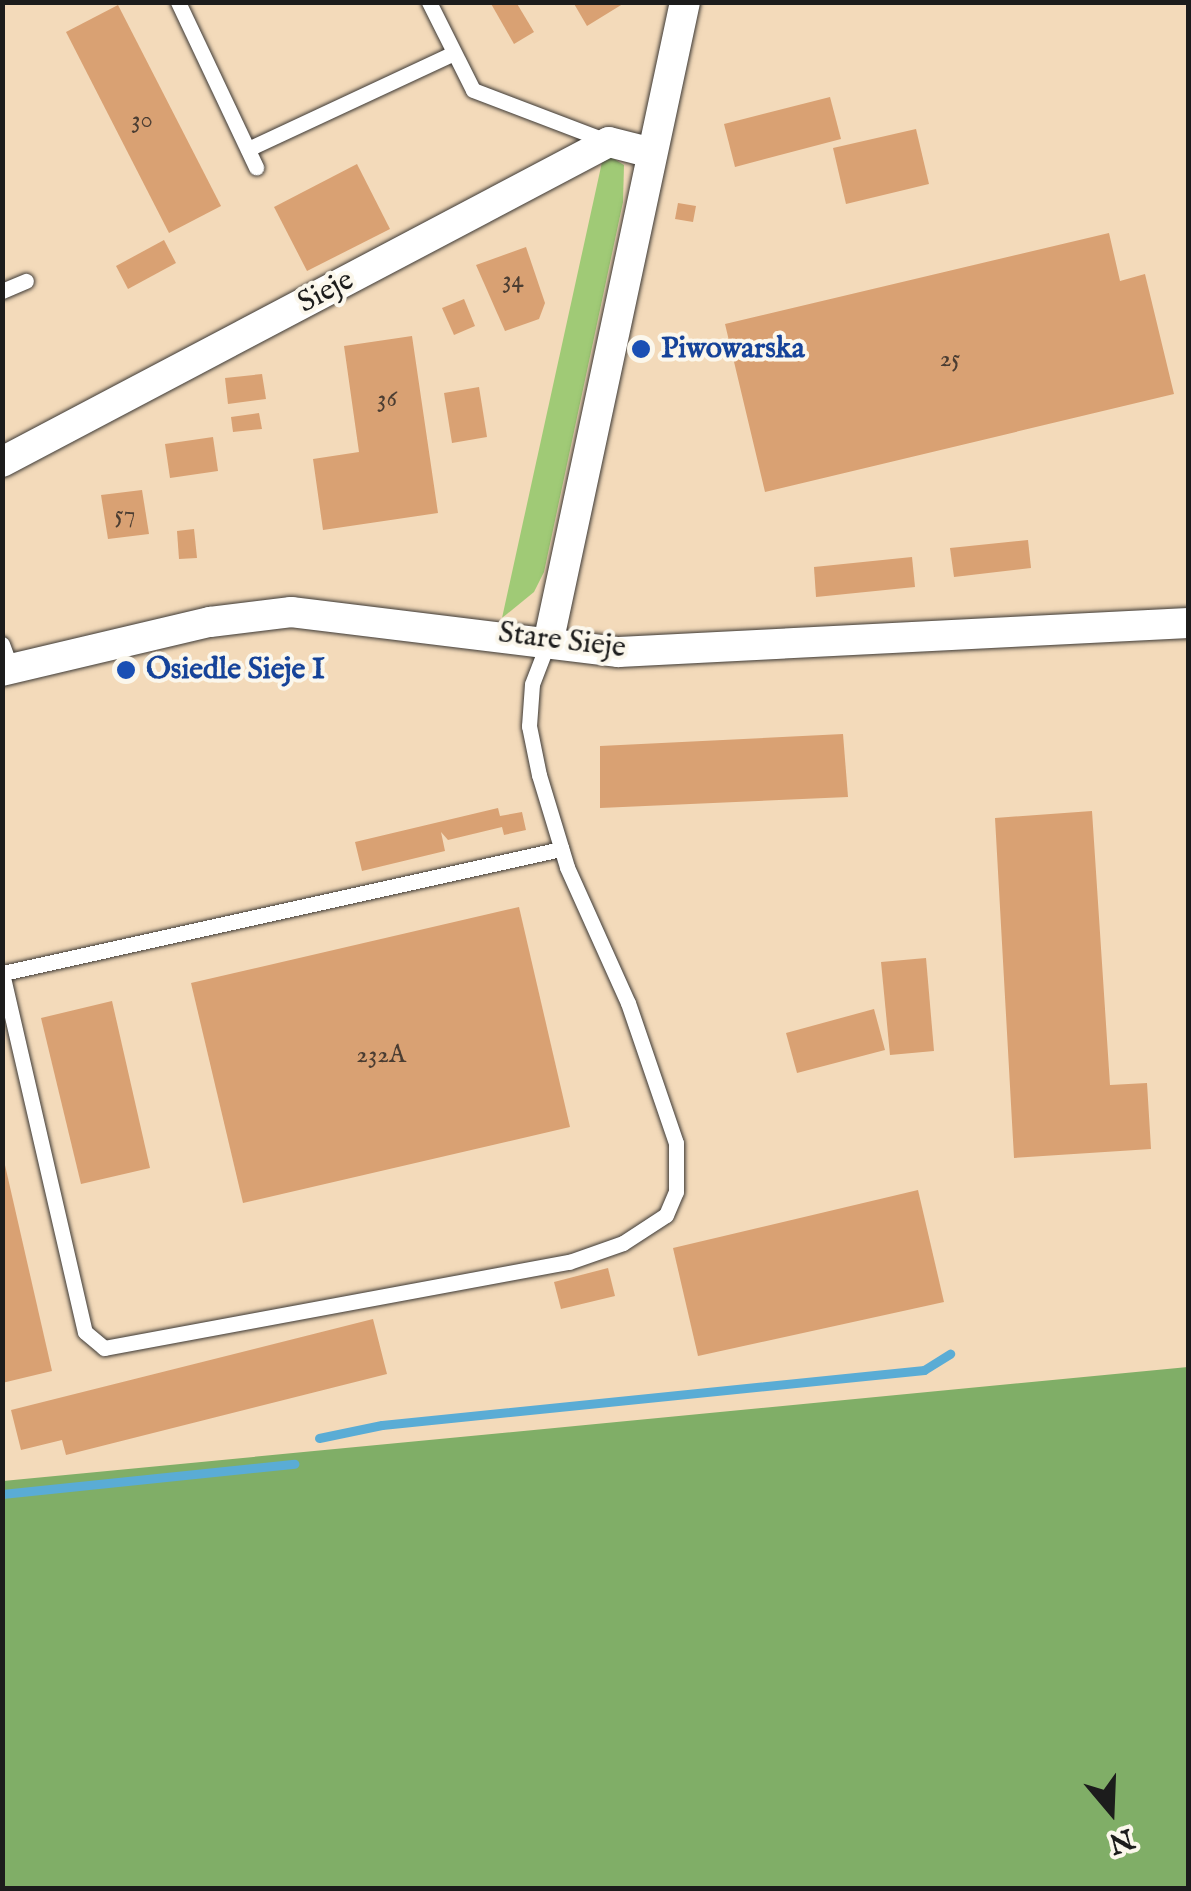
<!DOCTYPE html>
<html>
<head>
<meta charset="utf-8">
<style>
  body { margin:0 }
  #map { position:relative; width:1191px; height:1891px; overflow:hidden; background:#f3daba; font-family:"IM FELL English",serif }
  div>[style] { position:absolute }
  .green>* { inset:0; background:#a0ca76 }
  .forest>* { inset:0; background:#80ae67 }
  .stream>* { height:9px; margin:-4.5px; padding:0 4.5px; transform-origin:4.5px; border-radius:4.5px; background:#5aacd5 }
  .building>* { inset:0; background:#d9a173 }
  .roads { filter:drop-shadow(0 0 2px #3c3834) drop-shadow(0 0 2px #3c3834) }
  .service>* { height:15px; margin:-7.5px; padding:0 7.5px; transform-origin:7.5px; border-radius:7.5px; background:#fff }
  .minor>* { height:30px; margin:-15px; padding:0 15px; transform-origin:15px; border-radius:15px; background:#fff }
  .dots>* { width:28px; height:28px; translate:-50% -50%; box-sizing:border-box; border:5px solid #fbf7ec; border-radius:50% }
  span { translate:-50% -50%; white-space:nowrap; text-align:center; line-height:1.15; -webkit-text-stroke:8px #fbf7ec; paint-order:stroke }
  .number-label { font-size:25px; color:#4b3d32 }
  .number-label span { -webkit-text-stroke-width:0 }
  .street-label { font-size:30px; color:#1c1c1c }
  .transit-label { font-size:30px; color:#164399; font-weight:700 }
  .left { translate:0 -50%; text-align:left }
  .frame { position:absolute; inset:0; border:5px solid #1c1c1c; pointer-events:none }
  .north { position:absolute; left:1061px; top:1761px; width:100px; height:100px; -webkit-text-stroke:8px #fbf7ec; paint-order:stroke; rotate:161deg; font-size:28px; font-weight:700; line-height:40px; text-align:center; color:#1c1c1c }
  .north::after { content:''; display:block; margin:auto; width:35px; height:45px; background:#1c1c1c; clip-path:polygon(50% 0,100% 100%,50% 72%,0 100%) }
</style>
</head>
<body>
<div id="map">
  <div class="green">
    <i style="clip-path:polygon(604px 153px,624px 165px,623px 202px,544px 572px,534px 592px,502px 618px)"></i>
  </div>
  <div class="forest">
    <i style="clip-path:polygon(1188px 1367px,1188px 1888px,3px 1888px,3px 1481px)"></i>
  </div>
  <div class="stream">
    <i style="left:319px;top:1438px;width:64px;rotate:-11.7deg"></i>
    <i style="left:382px;top:1425px;width:545px;rotate:-5.79deg"></i>
    <i style="left:924px;top:1370px;width:31px;rotate:-32deg"></i>
    <i style="left:2px;top:1494px;width:294px;rotate:-5.9deg"></i>
  </div>
  <div class="building">
    <i style="clip-path:polygon(490px 2px,516px 2px,534px 32px,514px 44px)"></i>
    <i style="clip-path:polygon(573px 2px,626px 2px,587px 26px)"></i>
    <i style="clip-path:polygon(118px 5px,221px 206px,169px 233px,66px 32px)"></i>
    <i style="clip-path:polygon(830px 97px,841px 139px,735px 167px,724px 124px)"></i>
    <i style="clip-path:polygon(916px 129px,929px 184px,846px 204px,833px 148px)"></i>
    <i style="clip-path:polygon(357px 164px,390px 229px,307px 271px,274px 207px)"></i>
    <i style="clip-path:polygon(678px 203px,696px 206px,693px 222px,675px 219px)"></i>
    <i style="clip-path:polygon(1109px 233px,1120px 281px,1145px 274px,1174px 394px,765px 492px,725px 324px)"></i>
    <i style="clip-path:polygon(164px 240px,176px 263px,128px 289px,116px 266px)"></i>
    <i style="clip-path:polygon(526px 247px,545px 303px,539px 319px,505px 331px,476px 265px)"></i>
    <i style="clip-path:polygon(464px 299px,475px 326px,454px 335px,442px 308px)"></i>
    <i style="clip-path:polygon(412px 336px,438px 513px,323px 530px,313px 459px,359px 452px,344px 346px)"></i>
    <i style="clip-path:polygon(262px 374px,266px 399px,228px 404px,225px 378px)"></i>
    <i style="clip-path:polygon(479px 387px,487px 437px,452px 443px,444px 393px)"></i>
    <i style="clip-path:polygon(259px 413px,262px 429px,233px 432px,231px 417px)"></i>
    <i style="clip-path:polygon(213px 437px,218px 471px,170px 478px,165px 444px)"></i>
    <i style="clip-path:polygon(142px 490px,149px 534px,108px 539px,101px 495px)"></i>
    <i style="clip-path:polygon(194px 529px,197px 558px,179px 559px,177px 531px)"></i>
    <i style="clip-path:polygon(1028px 540px,1031px 568px,954px 577px,950px 548px)"></i>
    <i style="clip-path:polygon(912px 557px,915px 587px,816px 597px,814px 567px)"></i>
    <i style="clip-path:polygon(843px 734px,848px 797px,600px 808px,600px 746px)"></i>
    <i style="clip-path:polygon(498px 808px,500px 816px,522px 812px,526px 830px,504px 835px,502px 827px,448px 840px,441px 832px,445px 851px,362px 871px,355px 842px)"></i>
    <i style="clip-path:polygon(1092px 811px,1110px 1085px,1147px 1083px,1151px 1149px,1014px 1158px,995px 818px)"></i>
    <i style="clip-path:polygon(519px 907px,570px 1127px,243px 1203px,191px 983px)"></i>
    <i style="clip-path:polygon(926px 958px,934px 1051px,890px 1055px,881px 962px)"></i>
    <i style="clip-path:polygon(112px 1001px,150px 1168px,81px 1184px,41px 1018px)"></i>
    <i style="clip-path:polygon(874px 1009px,885px 1050px,797px 1073px,786px 1033px)"></i>
    <i style="clip-path:polygon(2px 1152px,52px 1371px,2px 1383px)"></i>
    <i style="clip-path:polygon(918px 1190px,944px 1302px,698px 1356px,673px 1248px)"></i>
    <i style="clip-path:polygon(608px 1268px,615px 1296px,561px 1309px,554px 1282px)"></i>
    <i style="clip-path:polygon(373px 1319px,387px 1374px,66px 1455px,62px 1440px,21px 1450px,11px 1410px)"></i>
  </div>
  <div class="roads">
    <div class="service">
      <i style="left:178px;top:2px;width:183px;rotate:64.7deg"></i>
      <i style="left:429px;top:2px;width:98px;rotate:63.4deg"></i>
      <i style="left:473px;top:90px;width:146px;rotate:20.9deg"></i>
      <i style="left:248px;top:149px;width:225px;rotate:-25deg"></i>
      <i style="left:2px;top:291px;width:26px;rotate:-23deg"></i>
      <i style="left:2px;top:644px;width:27px;rotate:70deg"></i>
      <i style="left:2px;top:973px;width:368px;rotate:77deg"></i>
      <i style="left:85px;top:1332px;width:25px;rotate:40deg"></i>
      <i style="left:104px;top:1348px;width:473px;rotate:-10.5deg"></i>
      <i style="left:569px;top:1262px;width:57px;rotate:-19.4deg"></i>
      <i style="left:623px;top:1243px;width:51px;rotate:-33.1deg"></i>
      <i style="left:666px;top:1215px;width:25px;rotate:-67deg"></i>
      <i style="left:676px;top:1192px;width:49px;rotate:-90deg"></i>
      <i style="left:676px;top:1143px;width:148px;rotate:-108.9deg"></i>
      <i style="left:628px;top:1003px;width:149px;rotate:-114.2deg"></i>
      <i style="left:567px;top:867px;width:96px;rotate:-106.9deg"></i>
      <i style="left:539px;top:775px;width:50px;rotate:-101.5deg"></i>
      <i style="left:529px;top:726px;width:42px;rotate:-85.9deg"></i>
      <i style="left:532px;top:684px;width:47px;rotate:-68.9deg"></i>
      <i style="left:3px;top:973px;width:572px;rotate:-12.53deg"></i>
    </div>
    <div class="minor">
      <i style="left:2px;top:462px;width:686px;rotate:-27.8deg"></i>
      <i style="left:609px;top:142px;width:44px;rotate:14.3deg"></i>
      <i style="left:549px;top:639px;width:651px;rotate:-77.95deg"></i>
      <i style="left:2px;top:671px;width:214px;rotate:-13.3deg"></i>
      <i style="left:210px;top:622px;width:82px;rotate:-7deg"></i>
      <i style="left:291px;top:612px;width:330px;rotate:7deg"></i>
      <i style="left:619px;top:652px;width:570px;rotate:-2.92deg"></i>
    </div>
  </div>
  <div class="dots">
    <i style="left:641px;top:349px;background:#1a4fb4"></i>
    <i style="left:126px;top:670px;background:#1a4fb4"></i>
  </div>
  <div class="number-label">
    <span style="left:142px;top:120px">30</span>
    <span style="left:513px;top:280px">34</span>
    <span style="left:950px;top:359px">25</span>
    <span style="left:387px;top:399px">36</span>
    <span style="left:125px;top:515px">57</span>
    <span style="left:381px;top:1055px">232A</span>
  </div>
  <div class="street-label">
    <span style="left:326px;top:292px;rotate:-28deg">Sieje</span>
    <span style="left:562px;top:641px;rotate:7deg">Stare Sieje</span>
  </div>
  <div class="transit-label">
    <span class="left" style="left:661px;top:349px">Piwowarska</span>
    <span class="left" style="left:146px;top:670px">Osiedle Sieje I</span>
  </div>
  <div class="frame"></div>
  <div class="north">N</div>
</div>
</body>
</html>
